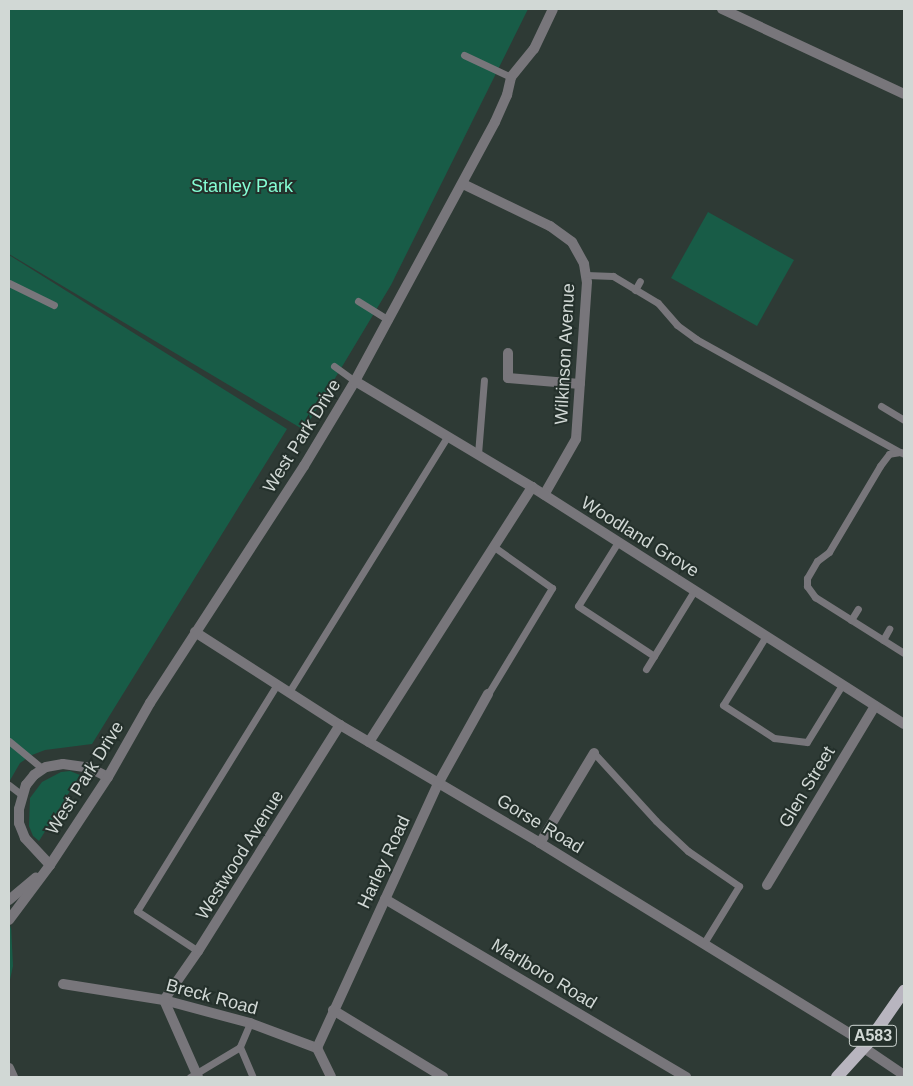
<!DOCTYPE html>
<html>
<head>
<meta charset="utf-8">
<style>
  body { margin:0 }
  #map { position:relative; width:913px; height:1086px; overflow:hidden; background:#2e3a35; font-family:Helvetica,sans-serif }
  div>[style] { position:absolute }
  .green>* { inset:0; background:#185c47 }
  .service>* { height:7px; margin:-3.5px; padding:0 3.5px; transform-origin:3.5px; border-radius:3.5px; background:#78767b }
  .minor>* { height:10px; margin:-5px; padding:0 5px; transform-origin:5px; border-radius:5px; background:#78767b }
  .tertiary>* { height:10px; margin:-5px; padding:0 5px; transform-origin:5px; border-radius:5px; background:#78767b }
  .primary>* { height:12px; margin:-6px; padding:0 6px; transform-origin:6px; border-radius:6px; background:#b8b5bf }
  span { translate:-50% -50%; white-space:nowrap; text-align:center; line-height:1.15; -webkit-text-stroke:4px #24302b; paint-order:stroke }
  .shield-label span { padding:1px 4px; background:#24302b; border:1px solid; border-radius:4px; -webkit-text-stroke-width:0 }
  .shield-label { font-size:16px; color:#d1d8d5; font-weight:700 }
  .park-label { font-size:18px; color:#85fdd4 }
  .street-label { font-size:18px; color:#d1d8d5 }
  .frame { position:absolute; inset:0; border:10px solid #d1d8d5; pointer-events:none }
</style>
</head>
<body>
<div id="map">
  <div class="green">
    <i style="clip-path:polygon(9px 9px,528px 9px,391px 285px,304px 430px,9px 254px)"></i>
    <i style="clip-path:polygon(708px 212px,794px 260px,757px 326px,671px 278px)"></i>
    <i style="clip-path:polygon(9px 255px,287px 429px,92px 744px,45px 750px,32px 755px,20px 763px,9px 782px)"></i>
    <i style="clip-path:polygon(70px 771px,80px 775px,39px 841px,33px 836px,29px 826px,30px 798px,42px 782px,61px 772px)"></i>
    <i style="clip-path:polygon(11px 925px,13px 966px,9px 984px,9px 933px)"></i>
  </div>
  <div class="service">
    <i style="left:464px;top:55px;width:52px;rotate:25.1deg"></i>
    <i style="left:586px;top:275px;width:27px;rotate:2deg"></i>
    <i style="left:613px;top:276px;width:52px;rotate:31deg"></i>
    <i style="left:658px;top:303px;width:29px;rotate:49deg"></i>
    <i style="left:677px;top:325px;width:24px;rotate:36deg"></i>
    <i style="left:696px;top:339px;width:233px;rotate:29deg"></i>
    <i style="left:9px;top:283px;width:50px;rotate:26.1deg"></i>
    <i style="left:635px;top:290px;width:10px;rotate:-61deg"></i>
    <i style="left:358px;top:301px;width:36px;rotate:32deg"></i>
    <i style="left:334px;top:366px;width:26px;rotate:36deg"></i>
    <i style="left:881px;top:406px;width:27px;rotate:31deg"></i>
    <i style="left:478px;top:454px;width:74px;rotate:-85.4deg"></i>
    <i style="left:904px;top:454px;width:4px;rotate:-153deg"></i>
    <i style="left:900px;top:452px;width:11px;rotate:170deg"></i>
    <i style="left:889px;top:454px;width:15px;rotate:127deg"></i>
    <i style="left:880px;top:466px;width:100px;rotate:120.7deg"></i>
    <i style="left:829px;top:552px;width:15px;rotate:143deg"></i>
    <i style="left:817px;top:561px;width:20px;rotate:120deg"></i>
    <i style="left:807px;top:578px;width:8px;rotate:90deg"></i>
    <i style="left:807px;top:586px;width:14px;rotate:54deg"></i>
    <i style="left:815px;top:597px;width:105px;rotate:32.2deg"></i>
    <i style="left:618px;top:542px;width:75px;rotate:122deg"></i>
    <i style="left:578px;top:606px;width:91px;rotate:33.3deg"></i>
    <i style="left:851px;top:620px;width:13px;rotate:-58deg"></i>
    <i style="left:766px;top:636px;width:81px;rotate:121.9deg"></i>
    <i style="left:723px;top:705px;width:61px;rotate:32.9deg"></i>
    <i style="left:774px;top:738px;width:33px;rotate:7deg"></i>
    <i style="left:807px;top:742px;width:67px;rotate:-58.4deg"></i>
    <i style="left:883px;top:640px;width:13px;rotate:-61deg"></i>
    <i style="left:646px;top:669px;width:92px;rotate:-58.4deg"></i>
    <i style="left:289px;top:692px;width:301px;rotate:-58.2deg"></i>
    <i style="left:488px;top:694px;width:124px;rotate:-58.9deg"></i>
    <i style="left:552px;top:588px;width:71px;rotate:-144.7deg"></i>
    <i style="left:9px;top:741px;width:44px;rotate:39.5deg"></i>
    <i style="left:594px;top:753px;width:92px;rotate:47.6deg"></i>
    <i style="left:656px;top:821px;width:44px;rotate:43.2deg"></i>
    <i style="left:688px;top:851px;width:62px;rotate:34.5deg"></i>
    <i style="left:739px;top:886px;width:67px;rotate:121.6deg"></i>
    <i style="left:9px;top:785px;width:16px;rotate:38deg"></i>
    <i style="left:198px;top:951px;width:73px;rotate:-146.7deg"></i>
    <i style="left:137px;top:911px;width:267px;rotate:-58.3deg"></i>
    <i style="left:250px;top:1023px;width:26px;rotate:113deg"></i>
    <i style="left:240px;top:1047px;width:33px;rotate:67deg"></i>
    <i style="left:190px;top:1077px;width:58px;rotate:-31deg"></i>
  </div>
  <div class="minor">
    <i style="left:722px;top:9px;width:201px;rotate:25deg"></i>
    <i style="left:463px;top:184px;width:97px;rotate:25.8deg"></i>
    <i style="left:550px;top:226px;width:27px;rotate:36deg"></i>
    <i style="left:572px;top:242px;width:25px;rotate:61deg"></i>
    <i style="left:584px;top:264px;width:18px;rotate:81deg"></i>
    <i style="left:587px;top:282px;width:157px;rotate:94deg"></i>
    <i style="left:576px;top:439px;width:64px;rotate:119.7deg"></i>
    <i style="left:508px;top:353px;width:25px;rotate:90deg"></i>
    <i style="left:508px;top:378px;width:72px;rotate:4.8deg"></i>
    <i style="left:355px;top:381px;width:206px;rotate:30.9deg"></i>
    <i style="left:532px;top:487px;width:441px;rotate:32.5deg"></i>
    <i style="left:195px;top:632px;width:172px;rotate:32.7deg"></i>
    <i style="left:340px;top:725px;width:232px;rotate:30.5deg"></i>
    <i style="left:540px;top:843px;width:384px;rotate:31.6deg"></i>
    <i style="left:369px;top:742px;width:303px;rotate:-57.4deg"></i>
    <i style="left:540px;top:843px;width:105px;rotate:-59deg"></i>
    <i style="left:50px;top:865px;width:37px;rotate:-133deg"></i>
    <i style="left:25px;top:838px;width:16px;rotate:-112deg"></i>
    <i style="left:19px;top:823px;width:14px;rotate:-90deg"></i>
    <i style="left:19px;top:809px;width:25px;rotate:-74deg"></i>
    <i style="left:26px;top:785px;width:13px;rotate:-51deg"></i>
    <i style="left:34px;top:775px;width:14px;rotate:-34deg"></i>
    <i style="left:46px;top:767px;width:17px;rotate:-10deg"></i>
    <i style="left:63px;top:764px;width:27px;rotate:8deg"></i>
    <i style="left:90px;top:768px;width:20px;rotate:27deg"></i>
    <i style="left:767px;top:885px;width:209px;rotate:-58.9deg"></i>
    <i style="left:385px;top:899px;width:350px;rotate:30.6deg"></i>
    <i style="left:63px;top:984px;width:102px;rotate:9deg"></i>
    <i style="left:164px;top:1000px;width:89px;rotate:15deg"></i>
    <i style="left:250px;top:1023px;width:72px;rotate:20.5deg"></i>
    <i style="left:317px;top:1048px;width:32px;rotate:64deg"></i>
    <i style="left:164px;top:1000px;width:60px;rotate:-55.2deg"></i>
    <i style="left:198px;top:951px;width:267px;rotate:-57.9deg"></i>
    <i style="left:164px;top:1000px;width:84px;rotate:66.2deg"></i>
    <i style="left:333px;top:1010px;width:129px;rotate:31.3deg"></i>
    <i style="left:317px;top:1048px;width:293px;rotate:-65.4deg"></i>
    <i style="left:439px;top:782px;width:101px;rotate:-60.9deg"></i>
    <i style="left:864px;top:1048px;width:48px;rotate:34deg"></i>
    <i style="left:9px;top:1068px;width:10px;rotate:66deg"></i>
  </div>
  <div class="tertiary">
    <i style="left:9px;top:900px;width:35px;rotate:-40deg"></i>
    <i style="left:9px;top:920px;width:69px;rotate:-53.3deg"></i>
    <i style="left:50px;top:865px;width:105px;rotate:-56.6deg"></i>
    <i style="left:108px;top:777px;width:85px;rotate:-60.4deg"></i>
    <i style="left:150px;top:703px;width:283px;rotate:-57deg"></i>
    <i style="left:304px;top:466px;width:99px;rotate:-59deg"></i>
    <i style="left:355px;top:381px;width:294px;rotate:-61.6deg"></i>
    <i style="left:495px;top:122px;width:30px;rotate:-66deg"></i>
    <i style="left:507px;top:95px;width:18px;rotate:-77deg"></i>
    <i style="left:511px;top:77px;width:36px;rotate:-51deg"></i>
    <i style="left:534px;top:49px;width:44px;rotate:-64.6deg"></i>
  </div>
  <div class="primary">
    <i style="left:837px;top:1077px;width:45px;rotate:-47.7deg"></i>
    <i style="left:867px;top:1044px;width:65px;rotate:-55.1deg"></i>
  </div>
  <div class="shield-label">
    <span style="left:873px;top:1036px">A583</span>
  </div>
  <div class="park-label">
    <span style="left:242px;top:186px">Stanley Park</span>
  </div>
  <div class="street-label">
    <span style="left:565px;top:354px;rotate:-87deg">Wilkinson Avenue</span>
    <span style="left:302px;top:436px;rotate:-58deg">West Park Drive</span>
    <span style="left:640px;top:537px;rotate:32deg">Woodland Grove</span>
    <span style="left:85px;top:778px;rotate:-58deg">West Park Drive</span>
    <span style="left:807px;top:787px;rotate:-59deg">Glen Street</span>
    <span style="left:540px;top:824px;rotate:31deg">Gorse Road</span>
    <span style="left:240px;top:855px;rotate:-58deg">Westwood Avenue</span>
    <span style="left:384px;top:862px;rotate:-65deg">Harley Road</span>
    <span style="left:544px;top:974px;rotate:31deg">Marlboro Road</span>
    <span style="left:212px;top:997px;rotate:15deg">Breck Road</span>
  </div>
  <div class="frame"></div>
</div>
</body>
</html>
